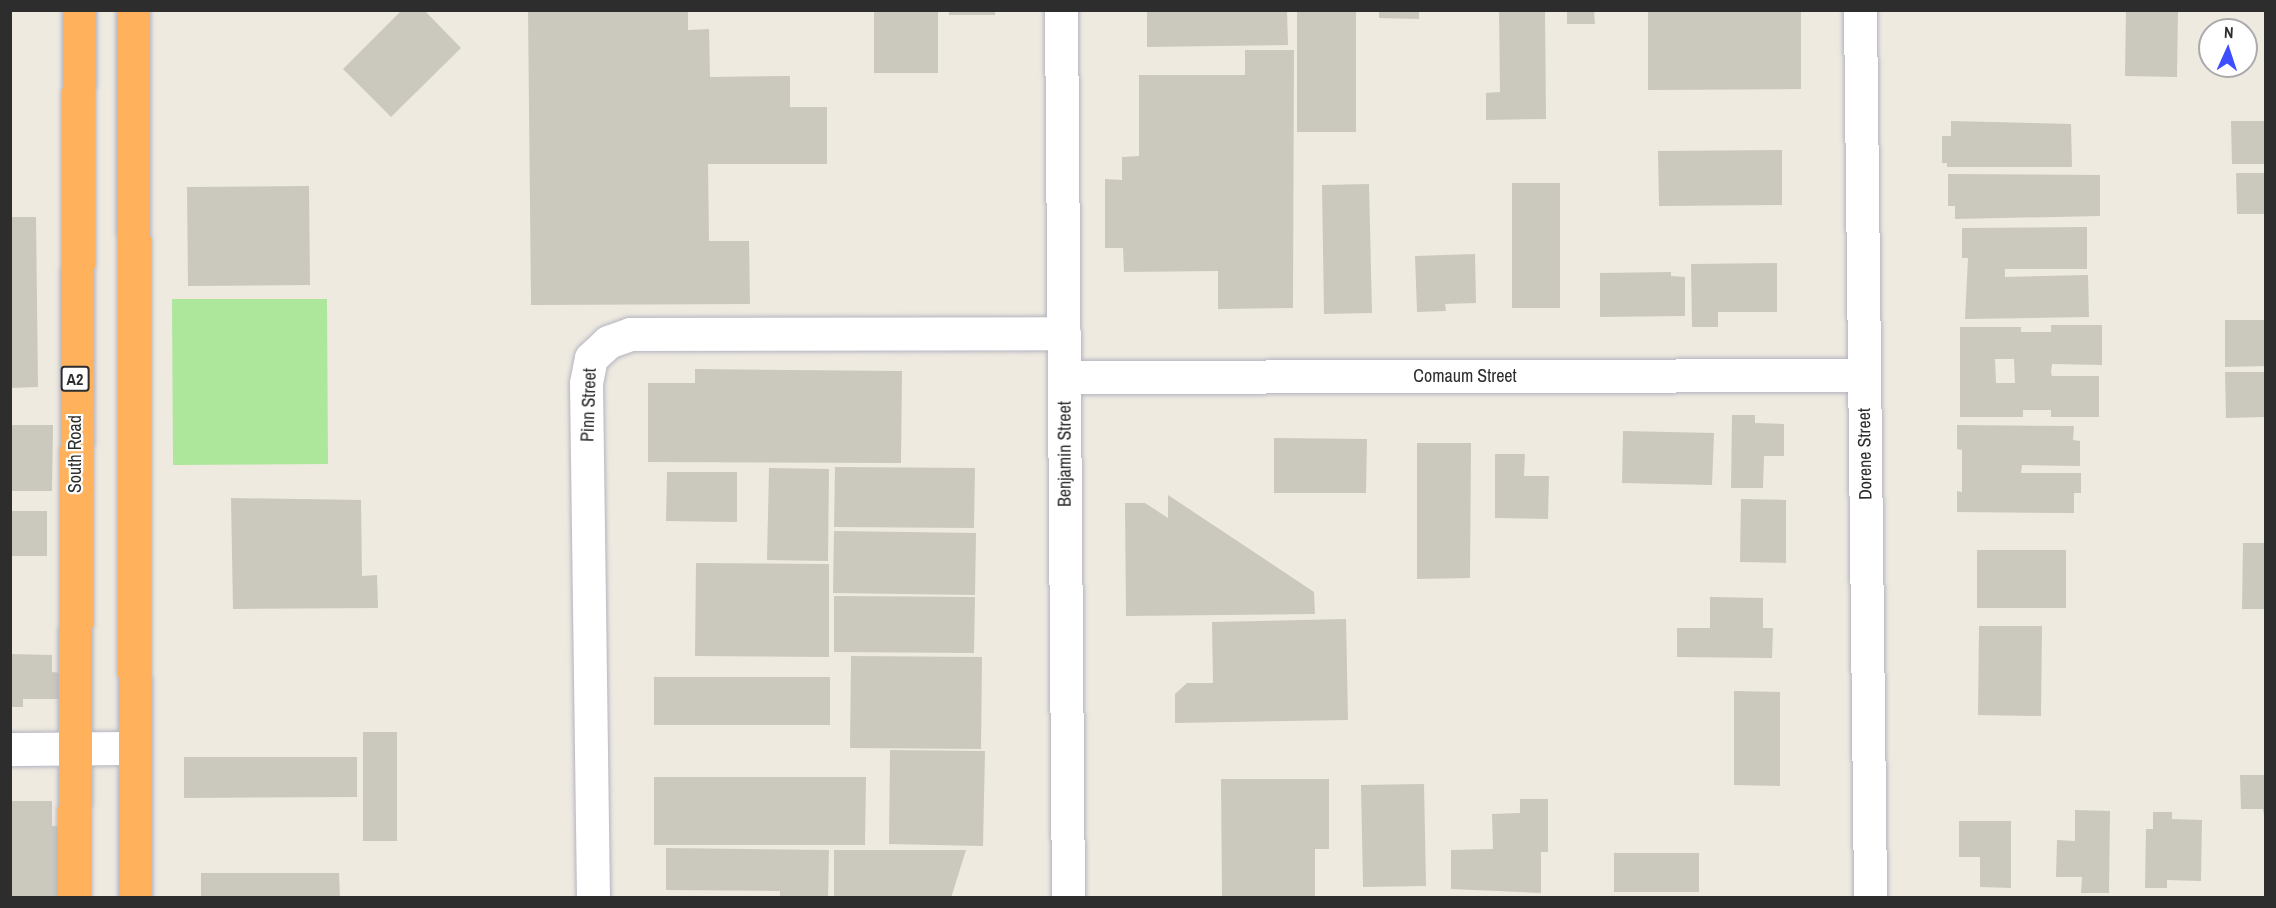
<!DOCTYPE html>
<html>
<head>
<meta charset="utf-8">
<style>
  body { margin:0 }
  #map { position:relative; width:2276px; height:908px; overflow:hidden; background:#efeae0; font-family:"Archivo Narrow",sans-serif }
  div>[style] { position:absolute }
  .green>* { inset:0; background:#ade79b }
  .building>* { inset:0; background:#cbc8be }
  .roads { filter:drop-shadow(0 0 2px #b3b4c1) drop-shadow(0 0 2px #b3b4c1) }
  .minor>* { height:33px; margin:-16.5px; padding:0 16.5px; transform-origin:16.5px; border-radius:16.5px; background:#fff }
  .highway>* { height:33px; margin:-16.5px; padding:0 16.5px; transform-origin:16.5px; border-radius:16.5px; background:#ffb25b }
  span { translate:-50% -50%; white-space:nowrap; text-align:center; line-height:1.15; -webkit-text-stroke:4.5px #fff; paint-order:stroke }
  .shield-label span { padding:2px 4px; background:#fff; border:2px solid; border-radius:4px; -webkit-text-stroke-width:0 }
  .shield-label { font-size:16px; color:#2d2d2d; font-weight:700 }
  .street-label { font-size:18px; color:#2d2d2d }
  .frame { position:absolute; inset:0; border:12px solid #2d2d2d; pointer-events:none }
  .north { position:absolute; left:2198px; top:18px; width:60px; height:60px; box-sizing:border-box; background:#fff; border:2px solid #ababab; border-radius:50%; rotate:3deg; font-size:16px; font-weight:700; line-height:24px; text-align:center; color:#2d2d2d }
  .north::after { content:''; display:block; margin:auto; width:21px; height:27px; background:#3d4eff; clip-path:polygon(50% 0,100% 100%,50% 72%,0 100%) }
</style>
</head>
<body>
<div id="map">
  <div class="green">
    <i style="clip-path:polygon(172px 299px,327px 299px,328px 464px,173px 465px)"></i>
  </div>
  <div class="building">
    <i style="clip-path:polygon(402px 10px,424px 10px,461px 48px,391px 117px,343px 69px)"></i>
    <i style="clip-path:polygon(528px 10px,688px 10px,688px 30px,709px 29px,710px 77px,790px 76px,790px 107px,827px 107px,827px 164px,708px 164px,709px 241px,749px 241px,750px 304px,531px 305px)"></i>
    <i style="clip-path:polygon(874px 10px,938px 10px,938px 73px,874px 73px)"></i>
    <i style="clip-path:polygon(949px 10px,995px 10px,995px 15px,949px 15px)"></i>
    <i style="clip-path:polygon(1147px 10px,1287px 10px,1288px 45px,1147px 47px)"></i>
    <i style="clip-path:polygon(1297px 10px,1356px 10px,1356px 132px,1297px 132px)"></i>
    <i style="clip-path:polygon(1379px 10px,1419px 10px,1419px 19px,1379px 18px)"></i>
    <i style="clip-path:polygon(1499px 10px,1545px 10px,1546px 119px,1486px 120px,1486px 93px,1500px 92px)"></i>
    <i style="clip-path:polygon(1567px 10px,1594px 10px,1595px 24px,1567px 24px)"></i>
    <i style="clip-path:polygon(1648px 10px,1801px 10px,1801px 89px,1648px 90px)"></i>
    <i style="clip-path:polygon(2126px 10px,2178px 10px,2177px 77px,2125px 76px)"></i>
    <i style="clip-path:polygon(1245px 50px,1294px 50px,1293px 308px,1218px 309px,1218px 271px,1124px 272px,1123px 248px,1105px 248px,1105px 179px,1122px 180px,1122px 157px,1139px 156px,1139px 75px,1245px 75px)"></i>
    <i style="clip-path:polygon(1951px 121px,2071px 124px,2072px 167px,1947px 167px,1947px 163px,1942px 163px,1942px 136px,1951px 136px)"></i>
    <i style="clip-path:polygon(2231px 121px,2266px 121px,2266px 164px,2232px 164px)"></i>
    <i style="clip-path:polygon(1782px 150px,1782px 205px,1659px 206px,1658px 151px)"></i>
    <i style="clip-path:polygon(2236px 173px,2266px 173px,2266px 214px,2237px 214px)"></i>
    <i style="clip-path:polygon(1948px 174px,2100px 175px,2100px 216px,1955px 219px,1955px 206px,1948px 206px)"></i>
    <i style="clip-path:polygon(1512px 183px,1560px 183px,1560px 308px,1512px 308px)"></i>
    <i style="clip-path:polygon(1369px 184px,1372px 313px,1324px 314px,1322px 185px)"></i>
    <i style="clip-path:polygon(309px 186px,310px 285px,188px 286px,187px 187px)"></i>
    <i style="clip-path:polygon(10px 217px,36px 217px,38px 387px,10px 388px)"></i>
    <i style="clip-path:polygon(2087px 227px,2087px 269px,2005px 269px,2005px 277px,2088px 275px,2089px 317px,1965px 319px,1968px 258px,1962px 258px,1962px 228px)"></i>
    <i style="clip-path:polygon(1475px 254px,1476px 303px,1445px 304px,1446px 311px,1417px 312px,1415px 256px)"></i>
    <i style="clip-path:polygon(1777px 263px,1777px 312px,1718px 312px,1718px 327px,1692px 327px,1691px 264px)"></i>
    <i style="clip-path:polygon(1671px 272px,1671px 276px,1685px 277px,1685px 316px,1600px 317px,1600px 273px)"></i>
    <i style="clip-path:polygon(2225px 320px,2266px 320px,2266px 366px,2225px 367px)"></i>
    <i style="clip-path:polygon(evenodd,2051px 325px,2102px 325px,2102px 365px,2052px 364px,2051px 372px,2052px 376px,2099px 376px,2099px 417px,2051px 417px,2051px 410px,2023px 410px,2023px 417px,1960px 417px,1960px 327px,2021px 327px,2021px 332px,2051px 332px,2051px 325px,1995px 359px,2014px 359px,2015px 383px,1996px 383px,1995px 359px)"></i>
    <i style="clip-path:polygon(695px 369px,902px 371px,901px 463px,648px 462px,648px 383px,695px 383px)"></i>
    <i style="clip-path:polygon(2225px 372px,2266px 372px,2266px 417px,2226px 418px)"></i>
    <i style="clip-path:polygon(1732px 415px,1755px 415px,1755px 423px,1784px 424px,1784px 456px,1764px 456px,1763px 488px,1731px 488px)"></i>
    <i style="clip-path:polygon(10px 425px,53px 425px,52px 491px,10px 491px)"></i>
    <i style="clip-path:polygon(1957px 425px,2074px 426px,2073px 440px,2080px 441px,2080px 466px,2022px 465px,2021px 473px,2081px 473px,2081px 493px,2074px 493px,2074px 513px,1957px 512px,1957px 491px,1962px 492px,1962px 450px,1957px 449px)"></i>
    <i style="clip-path:polygon(1623px 431px,1714px 433px,1712px 485px,1622px 483px)"></i>
    <i style="clip-path:polygon(1274px 438px,1367px 439px,1366px 493px,1274px 493px)"></i>
    <i style="clip-path:polygon(1417px 443px,1471px 443px,1470px 578px,1417px 579px)"></i>
    <i style="clip-path:polygon(1495px 454px,1525px 454px,1524px 476px,1549px 476px,1548px 519px,1495px 518px)"></i>
    <i style="clip-path:polygon(835px 467px,975px 468px,974px 528px,834px 527px)"></i>
    <i style="clip-path:polygon(769px 468px,829px 469px,828px 561px,767px 560px)"></i>
    <i style="clip-path:polygon(667px 472px,737px 472px,737px 522px,666px 521px)"></i>
    <i style="clip-path:polygon(1168px 495px,1314px 592px,1315px 614px,1126px 616px,1125px 503px,1145px 503px,1168px 518px)"></i>
    <i style="clip-path:polygon(231px 498px,361px 500px,362px 576px,377px 575px,378px 608px,233px 609px)"></i>
    <i style="clip-path:polygon(1741px 499px,1786px 500px,1786px 563px,1740px 562px)"></i>
    <i style="clip-path:polygon(10px 511px,47px 511px,47px 556px,10px 556px)"></i>
    <i style="clip-path:polygon(834px 531px,976px 533px,975px 595px,833px 593px)"></i>
    <i style="clip-path:polygon(2243px 543px,2266px 543px,2266px 609px,2242px 609px)"></i>
    <i style="clip-path:polygon(1977px 550px,2066px 550px,2066px 608px,1977px 608px)"></i>
    <i style="clip-path:polygon(696px 563px,829px 564px,829px 657px,695px 656px)"></i>
    <i style="clip-path:polygon(834px 596px,975px 597px,974px 653px,834px 652px)"></i>
    <i style="clip-path:polygon(1710px 597px,1763px 598px,1763px 628px,1773px 628px,1772px 658px,1677px 657px,1677px 628px,1710px 628px)"></i>
    <i style="clip-path:polygon(1346px 619px,1348px 720px,1175px 723px,1175px 694px,1187px 683px,1213px 683px,1212px 622px)"></i>
    <i style="clip-path:polygon(1979px 626px,2042px 626px,2041px 716px,1978px 715px)"></i>
    <i style="clip-path:polygon(10px 654px,52px 655px,52px 672px,61px 673px,61px 699px,23px 699px,23px 707px,10px 707px)"></i>
    <i style="clip-path:polygon(851px 656px,982px 657px,981px 749px,850px 748px)"></i>
    <i style="clip-path:polygon(654px 677px,830px 677px,830px 725px,654px 725px)"></i>
    <i style="clip-path:polygon(1734px 691px,1780px 692px,1780px 786px,1734px 785px)"></i>
    <i style="clip-path:polygon(363px 732px,397px 732px,397px 841px,363px 841px)"></i>
    <i style="clip-path:polygon(890px 750px,985px 751px,983px 846px,889px 844px)"></i>
    <i style="clip-path:polygon(184px 757px,357px 757px,357px 797px,184px 798px)"></i>
    <i style="clip-path:polygon(2240px 775px,2266px 775px,2266px 832px,2263px 809px,2241px 809px)"></i>
    <i style="clip-path:polygon(654px 777px,866px 777px,865px 845px,654px 845px)"></i>
    <i style="clip-path:polygon(1221px 779px,1329px 779px,1329px 849px,1315px 849px,1315px 898px,1222px 898px)"></i>
    <i style="clip-path:polygon(1424px 784px,1426px 886px,1363px 887px,1361px 785px)"></i>
    <i style="clip-path:polygon(1520px 799px,1548px 799px,1548px 852px,1541px 852px,1541px 893px,1451px 889px,1451px 850px,1493px 849px,1492px 814px,1520px 813px)"></i>
    <i style="clip-path:polygon(10px 801px,52px 801px,52px 826px,63px 826px,62px 898px,10px 898px)"></i>
    <i style="clip-path:polygon(2075px 810px,2110px 811px,2109px 893px,2081px 893px,2082px 877px,2056px 877px,2057px 840px,2075px 841px)"></i>
    <i style="clip-path:polygon(2153px 812px,2172px 812px,2172px 819px,2202px 820px,2201px 881px,2167px 880px,2167px 888px,2145px 888px,2146px 829px,2153px 829px)"></i>
    <i style="clip-path:polygon(1959px 821px,2011px 821px,2011px 888px,1980px 887px,1980px 857px,1959px 857px)"></i>
    <i style="clip-path:polygon(666px 848px,829px 850px,828px 898px,780px 898px,780px 891px,666px 890px)"></i>
    <i style="clip-path:polygon(834px 850px,966px 850px,951px 898px,834px 898px)"></i>
    <i style="clip-path:polygon(1614px 853px,1699px 853px,1699px 892px,1614px 892px)"></i>
    <i style="clip-path:polygon(201px 873px,339px 873px,340px 898px,201px 898px)"></i>
  </div>
  <div class="roads">
    <div class="minor">
      <i style="left:1061px;top:10px;width:888px;rotate:89.55deg"></i>
      <i style="left:1860px;top:10px;width:888px;rotate:89.35deg"></i>
      <i style="left:1065px;top:377px;width:799px;rotate:-0.14deg"></i>
      <i style="left:10px;top:749px;width:123px;rotate:-0.5deg"></i>
      <i style="left:593px;top:898px;width:515px;rotate:-90.78deg"></i>
      <i style="left:586px;top:383px;width:25px;rotate:-79deg"></i>
      <i style="left:591px;top:358px;width:23px;rotate:-43deg"></i>
      <i style="left:608px;top:342px;width:23px;rotate:-20deg"></i>
      <i style="left:630px;top:334px;width:434px;rotate:-0.1deg"></i>
    </div>
    <div class="highway">
      <i style="left:133px;top:10px;width:888px;rotate:89.87deg"></i>
      <i style="left:74px;top:898px;width:888px;rotate:-89.68deg"></i>
    </div>
  </div>
  <div class="shield-label">
    <span style="left:75px;top:379px">A2</span>
  </div>
  <div class="street-label">
    <span style="left:1465px;top:376px">Comaum Street</span>
    <span style="left:589px;top:405px;rotate:-88deg">Pinn Street</span>
    <span style="left:75px;top:454px;rotate:-90deg">South Road</span>
    <span style="left:1065px;top:454px;rotate:-90deg">Benjamin Street</span>
    <span style="left:1865px;top:454px;rotate:-91deg">Dorene Street</span>
  </div>
  <div class="frame"></div>
  <div class="north">N</div>
</div>
</body>
</html>
